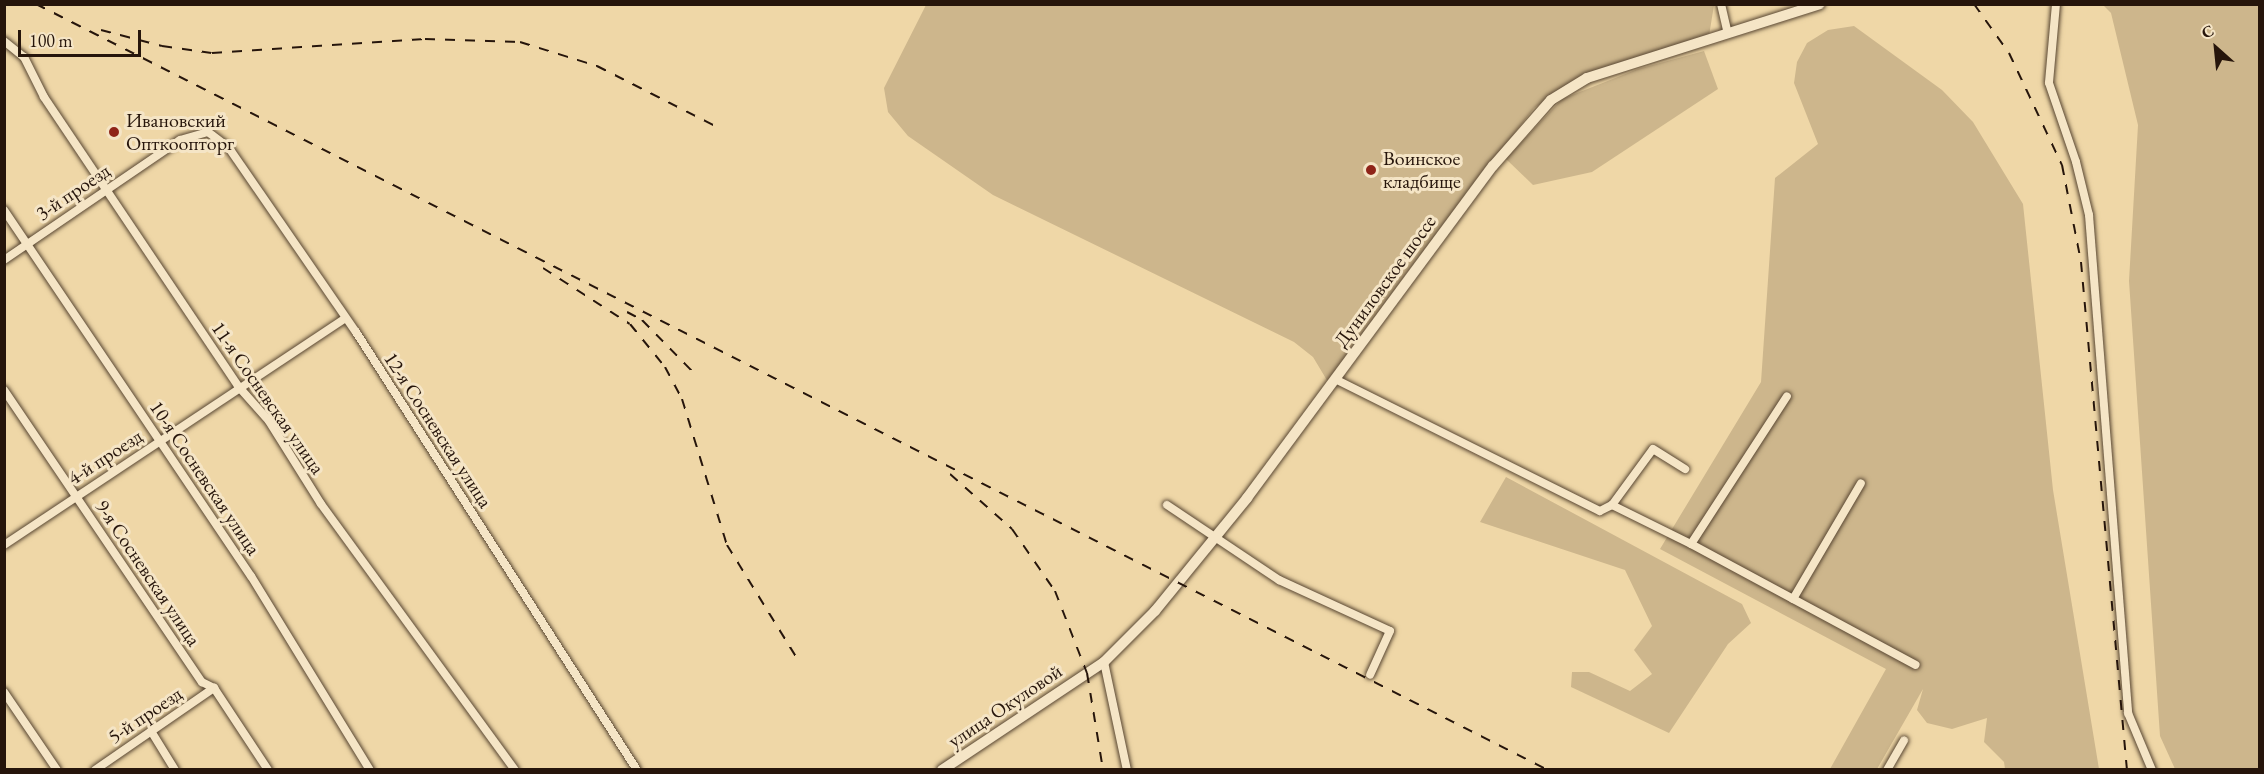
<!DOCTYPE html>
<html>
<head>
<meta charset="utf-8">
<style>
  body { margin:0 }
  #map { position:relative; width:2264px; height:774px; overflow:hidden; background:#efd7a7; font-family:"EB Garamond",serif }
  div>[style] { position:absolute }
  .green>* { inset:0; background:#cdb68c }
  .roads { filter:drop-shadow(0 0 2px #584632) drop-shadow(0 0 2px #584632) }
  .minor>* { height:8px; margin:-4px; padding:0 4px; transform-origin:4px; border-radius:4px; background:#f5e5c6 }
  .tertiary>* { height:10px; margin:-5px; padding:0 5px; transform-origin:5px; border-radius:5px; background:#f5e5c6 }
  .rail>* { height:2px; margin-top:-1px; transform-origin:0; background:repeating-linear-gradient(90deg,#26150b 0 10px,transparent 0 20px) }
  .dots>* { width:16px; height:16px; translate:-50% -50%; box-sizing:border-box; border:3px solid #f5e5c6; border-radius:50% }
  span { translate:-50% -50%; white-space:nowrap; text-align:center; line-height:1.15; -webkit-text-stroke:6px #f5e5c6; paint-order:stroke }
  .poi-label { font-size:20px; color:#26150b }
  .left { translate:0 -50%; text-align:left }
  .street-label { font-size:20px; color:#26150b }
  .frame { position:absolute; inset:0; border:6px solid #26150b; pointer-events:none }
  .north { position:absolute; left:2186px; top:18px; width:60px; height:60px; -webkit-text-stroke:4px #f5e5c6; paint-order:stroke; rotate:333deg; font-size:16px; font-weight:700; line-height:24px; text-align:center; color:#26150b }
  .north::after { content:''; display:block; margin:auto; width:21px; height:27px; background:#26150b; clip-path:polygon(50% 0,100% 100%,50% 72%,0 100%) }
  .scale { position:absolute; left:18px; top:30px; width:123px; height:27px; box-sizing:border-box; border:3px solid #26150b; border-top:0; padding-left:8px; font-size:18px; line-height:21px; white-space:nowrap; color:#26150b; -webkit-text-stroke:4px #f5e5c6; paint-order:stroke }
</style>
</head>
<body>
<div id="map">
  <div class="green">
    <i style="clip-path:polygon(926px 5px,1714px 5px,1709px 36px,1578px 78px,1534px 108px,1408px 271px,1328px 382px,1313px 357px,1294px 342px,993px 195px,908px 136px,888px 112px,884px 88px)"></i>
    <i style="clip-path:polygon(2103px 5px,2259px 5px,2259px 769px,2175px 769px,2160px 736px,2129px 281px,2138px 125px,2111px 13px)"></i>
    <i style="clip-path:polygon(1854px 26px,1942px 90px,1973px 122px,2023px 204px,2053px 490px,2099px 769px,2005px 769px,2004px 762px,1984px 742px,1987px 718px,1952px 729px,1927px 723px,1917px 710px,1923px 689px,1877px 769px,1830px 769px,1886px 669px,1660px 549px,1761px 382px,1775px 178px,1818px 144px,1794px 83px,1797px 62px,1807px 43px,1828px 30px)"></i>
    <i style="clip-path:polygon(1704px 51px,1718px 89px,1592px 172px,1533px 185px,1506px 159px,1562px 99px,1638px 69px)"></i>
    <i style="clip-path:polygon(1506px 477px,1742px 604px,1751px 623px,1728px 644px,1669px 733px,1571px 687px,1572px 672px,1589px 672px,1630px 691px,1652px 674px,1634px 650px,1652px 626px,1625px 570px,1480px 522px)"></i>
  </div>
  <div class="roads">
    <div class="minor">
      <i style="left:1721px;top:4px;width:28px;rotate:77deg"></i>
      <i style="left:2056px;top:4px;width:79px;rotate:95.1deg"></i>
      <i style="left:2049px;top:83px;width:83px;rotate:71.1deg"></i>
      <i style="left:2076px;top:162px;width:55px;rotate:76.2deg"></i>
      <i style="left:2089px;top:215px;width:500px;rotate:85.5deg"></i>
      <i style="left:2128px;top:713px;width:62px;rotate:67.2deg"></i>
      <i style="left:4px;top:41px;width:26px;rotate:39deg"></i>
      <i style="left:24px;top:57px;width:45px;rotate:63.4deg"></i>
      <i style="left:44px;top:97px;width:348px;rotate:56.1deg"></i>
      <i style="left:238px;top:386px;width:47px;rotate:48.5deg"></i>
      <i style="left:269px;top:421px;width:98px;rotate:57.9deg"></i>
      <i style="left:321px;top:504px;width:329px;rotate:53.9deg"></i>
      <i style="left:4px;top:210px;width:442px;rotate:56deg"></i>
      <i style="left:251px;top:576px;width:228px;rotate:58.5deg"></i>
      <i style="left:4px;top:260px;width:213px;rotate:-34.3deg"></i>
      <i style="left:180px;top:140px;width:29px;rotate:-16deg"></i>
      <i style="left:208px;top:132px;width:26px;rotate:37deg"></i>
      <i style="left:229px;top:148px;width:224px;rotate:55.4deg"></i>
      <i style="left:356px;top:332px;width:520px;rotate:57.32deg"></i>
      <i style="left:1335px;top:379px;width:296px;rotate:26.5deg"></i>
      <i style="left:1600px;top:511px;width:13px;rotate:-27deg"></i>
      <i style="left:1612px;top:505px;width:69px;rotate:-53.8deg"></i>
      <i style="left:1653px;top:449px;width:38px;rotate:32deg"></i>
      <i style="left:4px;top:390px;width:353px;rotate:55.9deg"></i>
      <i style="left:202px;top:682px;width:13px;rotate:27deg"></i>
      <i style="left:214px;top:688px;width:98px;rotate:56.6deg"></i>
      <i style="left:1167px;top:505px;width:135px;rotate:33.8deg"></i>
      <i style="left:1279px;top:580px;width:122px;rotate:24.7deg"></i>
      <i style="left:1390px;top:631px;width:48px;rotate:114.4deg"></i>
      <i style="left:1612px;top:505px;width:88px;rotate:26.3deg"></i>
      <i style="left:1691px;top:544px;width:176px;rotate:-57deg"></i>
      <i style="left:1691px;top:544px;width:255px;rotate:28.3deg"></i>
      <i style="left:4px;top:545px;width:408px;rotate:-33.6deg"></i>
      <i style="left:1793px;top:599px;width:134px;rotate:-59.6deg"></i>
      <i style="left:1104px;top:662px;width:110px;rotate:78deg"></i>
      <i style="left:4px;top:692px;width:94px;rotate:55.8deg"></i>
      <i style="left:151px;top:731px;width:46px;rotate:58.4deg"></i>
      <i style="left:95px;top:770px;width:145px;rotate:-34.6deg"></i>
      <i style="left:1887px;top:770px;width:34px;rotate:-60deg"></i>
    </div>
    <div class="tertiary">
      <i style="left:942px;top:770px;width:195px;rotate:-33.7deg"></i>
      <i style="left:1104px;top:662px;width:72px;rotate:-45deg"></i>
      <i style="left:1155px;top:611px;width:146px;rotate:-50.8deg"></i>
      <i style="left:1247px;top:498px;width:413px;rotate:-53.5deg"></i>
      <i style="left:1493px;top:166px;width:88px;rotate:-48.7deg"></i>
      <i style="left:1551px;top:100px;width:42px;rotate:-31.4deg"></i>
      <i style="left:1587px;top:78px;width:244px;rotate:-17.6deg"></i>
    </div>
  </div>
  <div class="rail">
    <i style="left:36px;top:4px;width:1695px;rotate:26.87deg"></i>
    <i style="left:1974px;top:4px;width:60px;rotate:54.5deg"></i>
    <i style="left:2009px;top:53px;width:124px;rotate:64.7deg"></i>
    <i style="left:2062px;top:165px;width:99px;rotate:78.9deg"></i>
    <i style="left:2081px;top:262px;width:510px;rotate:84.83deg"></i>
    <i style="left:101px;top:30px;width:63px;rotate:14.7deg"></i>
    <i style="left:162px;top:46px;width:50px;rotate:8deg"></i>
    <i style="left:212px;top:53px;width:213px;rotate:-3.8deg"></i>
    <i style="left:425px;top:39px;width:95px;rotate:1.8deg"></i>
    <i style="left:520px;top:42px;width:81px;rotate:17.3deg"></i>
    <i style="left:597px;top:66px;width:135px;rotate:26.9deg"></i>
    <i style="left:543px;top:268px;width:103px;rotate:32.8deg"></i>
    <i style="left:630px;top:324px;width:55px;rotate:50.9deg"></i>
    <i style="left:665px;top:367px;width:36px;rotate:62deg"></i>
    <i style="left:682px;top:399px;width:153px;rotate:72.9deg"></i>
    <i style="left:727px;top:545px;width:139px;rotate:58.3deg"></i>
    <i style="left:627px;top:312px;width:17px;rotate:28deg"></i>
    <i style="left:642px;top:320px;width:73px;rotate:45.6deg"></i>
    <i style="left:950px;top:474px;width:83px;rotate:41.6deg"></i>
    <i style="left:1012px;top:529px;width:75px;rotate:55.3deg"></i>
    <i style="left:1055px;top:591px;width:88px;rotate:68.7deg"></i>
    <i style="left:1087px;top:673px;width:98px;rotate:80.6deg"></i>
  </div>
  <div class="dots">
    <i style="left:114px;top:132px;background:#8f2418"></i>
    <i style="left:1371px;top:170px;background:#8f2418"></i>
  </div>
  <div class="poi-label">
    <span class="left" style="left:126px;top:132px">Ивановский<br>Опткоопторг</span>
    <span class="left" style="left:1383px;top:170px">Воинское<br>кладбище</span>
  </div>
  <div class="street-label">
    <span style="left:73px;top:192px;rotate:-34deg">3-й проезд</span>
    <span style="left:1385px;top:281px;rotate:-54deg">Дуниловское шоссе</span>
    <span style="left:268px;top:398px;rotate:55deg">11-я Сосневская улица</span>
    <span style="left:438px;top:430px;rotate:57deg">12-я Сосневская улица</span>
    <span style="left:105px;top:457px;rotate:-33deg">4-й проезд</span>
    <span style="left:205px;top:478px;rotate:56deg">10-я Сосневская улица</span>
    <span style="left:148px;top:573px;rotate:56deg">9-я Сосневская улица</span>
    <span style="left:1005px;top:706px;rotate:-34deg">улица Окуловой</span>
    <span style="left:145px;top:715px;rotate:-34deg">5-й проезд</span>
  </div>
  <div class="frame"></div>
  <div class="north">С</div>
  <div class="scale">100 m</div>
</div>
</body>
</html>
